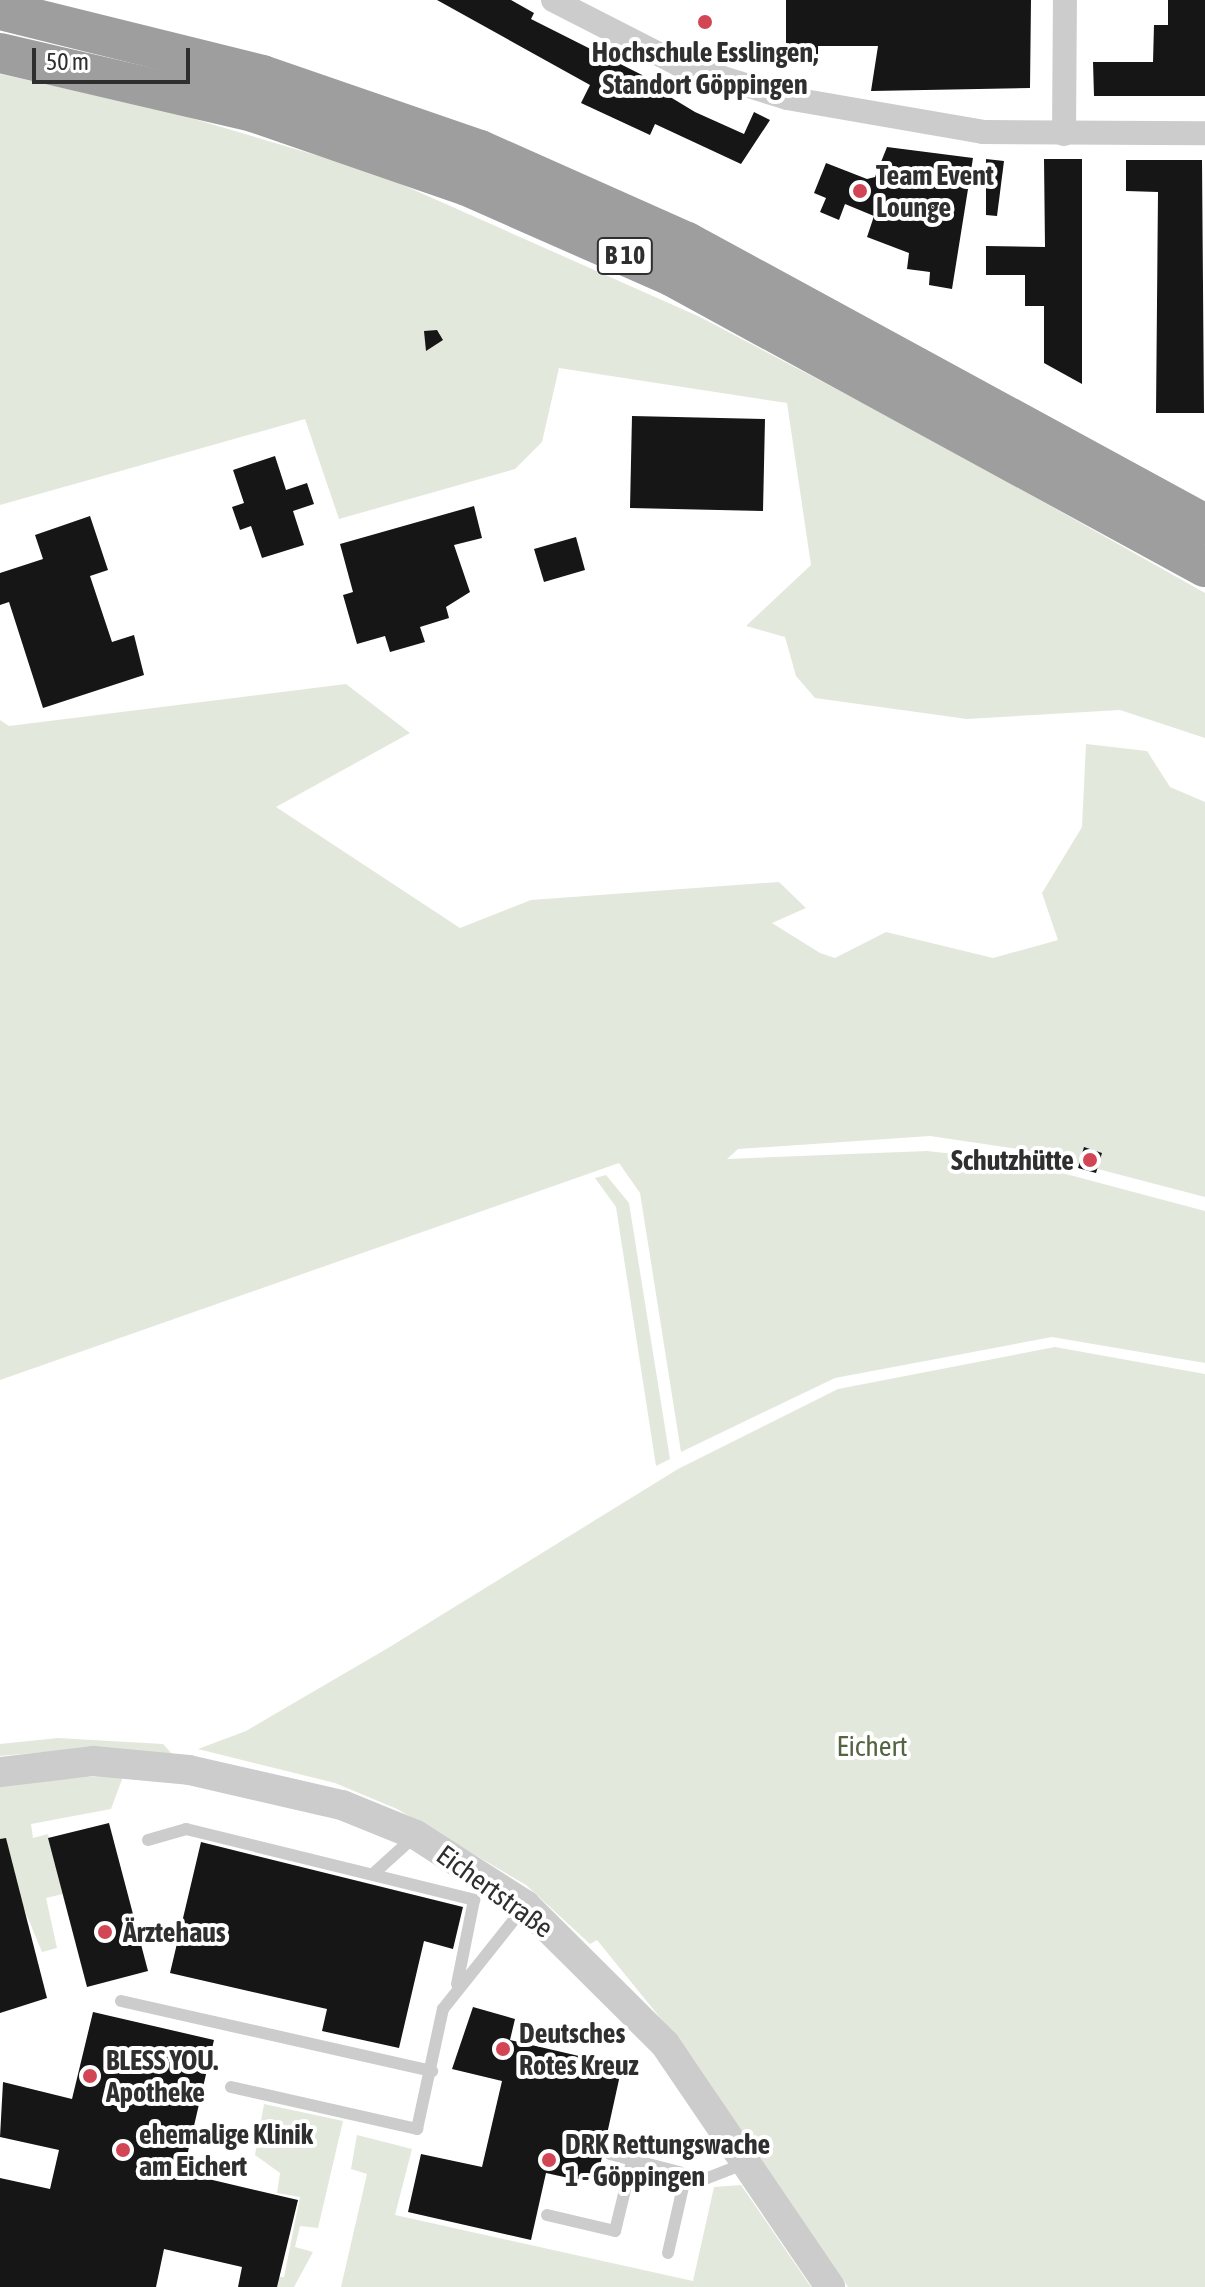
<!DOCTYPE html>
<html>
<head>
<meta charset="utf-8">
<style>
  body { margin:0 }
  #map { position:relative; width:1205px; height:2287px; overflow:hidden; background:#fff; font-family:"Asap Condensed",sans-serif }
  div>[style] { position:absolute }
  .green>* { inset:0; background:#e3e8dc }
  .building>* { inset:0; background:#161616 }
  .service>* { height:12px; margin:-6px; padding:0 6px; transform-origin:6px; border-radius:6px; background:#ccc }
  .minor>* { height:24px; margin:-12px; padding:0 12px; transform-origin:12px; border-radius:12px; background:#ccc }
  .tertiary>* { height:30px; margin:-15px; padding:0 15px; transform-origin:15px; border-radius:15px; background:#ccc }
  .trunk>* { height:40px; margin:-20px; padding:0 20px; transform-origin:20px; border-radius:20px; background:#9e9e9e }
  .dots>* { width:22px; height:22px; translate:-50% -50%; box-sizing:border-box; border:4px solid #fff; border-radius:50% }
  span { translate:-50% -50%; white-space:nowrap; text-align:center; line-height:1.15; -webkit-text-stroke:8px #fff; paint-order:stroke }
  .shield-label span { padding:2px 6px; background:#fff; border:2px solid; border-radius:6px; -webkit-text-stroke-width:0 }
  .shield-label { font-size:26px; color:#2f2f2f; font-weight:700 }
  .poi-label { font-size:28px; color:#2f2f2f; font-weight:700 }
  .left { translate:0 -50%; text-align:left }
  .right { translate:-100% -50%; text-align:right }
  .park-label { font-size:28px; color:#546641 }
  .street-label { font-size:28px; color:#2f2f2f }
  .scale { position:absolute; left:32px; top:48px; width:158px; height:36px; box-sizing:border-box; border:4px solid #2f2f2f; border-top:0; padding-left:10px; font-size:24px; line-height:28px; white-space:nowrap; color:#2f2f2f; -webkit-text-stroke:6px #fff; paint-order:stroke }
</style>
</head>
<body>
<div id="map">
  <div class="green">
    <i style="clip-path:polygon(0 74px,174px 113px,376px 173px,700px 317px,946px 447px,1205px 593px,1205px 738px,1120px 710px,967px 719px,815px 698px,796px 676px,785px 637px,746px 626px,811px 565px,787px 403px,559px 368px,542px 442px,515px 469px,339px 519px,305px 419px,0 505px)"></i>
    <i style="clip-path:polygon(346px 684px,410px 733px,276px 807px,460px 928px,531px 900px,779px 882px,806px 908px,772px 923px,820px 953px,835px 958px,886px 932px,993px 958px,1058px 940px,1042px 893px,1082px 827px,1086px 744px,1147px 751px,1170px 787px,1205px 802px,1205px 1197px,1025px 1150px,930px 1136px,738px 1149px,727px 1159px,927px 1151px,1017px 1161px,1205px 1211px,1205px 1363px,1052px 1337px,835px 1378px,681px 1452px,640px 1193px,619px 1163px,0 1380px,0 720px,9px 726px)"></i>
    <i style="clip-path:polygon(606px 1175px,629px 1203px,670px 1459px,656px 1466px,616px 1207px,595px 1178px)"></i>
    <i style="clip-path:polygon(1055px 1347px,1205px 1374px,1205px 2287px,848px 2287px,692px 2057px,597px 1940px,590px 1944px,526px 1885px,397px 1809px,335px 1783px,198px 1749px,246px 1731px,388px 1648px,678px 1469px,838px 1389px)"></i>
    <i style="clip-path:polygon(58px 1738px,163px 1744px,174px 1756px,90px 1748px,0 1756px,0 1744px)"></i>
    <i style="clip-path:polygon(124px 1774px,111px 1809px,31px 1824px,33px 1838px,48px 1834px,63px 1894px,46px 1898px,57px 1948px,42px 1952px,0 1851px,0 1784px)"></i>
    <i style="clip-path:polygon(264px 2104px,343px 2121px,318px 2228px,300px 2226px,295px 2247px,313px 2252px,294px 2287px,274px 2287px,274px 2277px,284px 2277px,300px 2197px,277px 2193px,280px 2173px,255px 2155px)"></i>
    <i style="clip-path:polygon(357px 2135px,412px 2149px,395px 2215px,693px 2281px,714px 2187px,741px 2185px,811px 2287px,341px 2287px,367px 2174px,351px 2169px)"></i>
  </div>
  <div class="building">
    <i style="clip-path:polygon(437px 0,511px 0,534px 13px,531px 19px,660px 84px,657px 89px,695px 112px,744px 134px,754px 112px,770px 120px,741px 164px,655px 124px,650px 135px,581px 103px,590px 85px)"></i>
    <i style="clip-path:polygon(786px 0,1031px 0,1030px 88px,871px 91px,878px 46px,818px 46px,818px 60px,786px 60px)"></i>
    <i style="clip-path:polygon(1168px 0,1205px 0,1205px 96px,1094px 96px,1093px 62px,1153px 62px,1154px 25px,1168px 25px)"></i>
    <i style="clip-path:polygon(887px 147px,973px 158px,952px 289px,929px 285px,930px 272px,907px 269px,909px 253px,867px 237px,874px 216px,845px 204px,839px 220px,820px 212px,826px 198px,814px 193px,826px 163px,867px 179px,875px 177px)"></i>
    <i style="clip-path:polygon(986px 159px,1004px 161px,997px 216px,986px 215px)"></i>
    <i style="clip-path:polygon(1044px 159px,1082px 159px,1082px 384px,1044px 363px,1044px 306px,1025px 306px,1025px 275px,986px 275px,986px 246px,1045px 247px)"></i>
    <i style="clip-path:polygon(1126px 160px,1202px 160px,1204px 413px,1156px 413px,1158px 192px,1126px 191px)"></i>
    <i style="clip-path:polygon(437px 330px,443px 340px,426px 351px,424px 331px)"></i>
    <i style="clip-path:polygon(632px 416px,765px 419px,763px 511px,630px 508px)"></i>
    <i style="clip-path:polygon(275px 456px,286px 490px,307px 483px,314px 504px,293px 511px,304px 545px,262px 558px,251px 526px,240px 530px,232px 507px,244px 503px,233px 470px)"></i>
    <i style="clip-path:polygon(474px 506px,482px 538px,454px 545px,470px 592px,446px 607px,449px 618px,420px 627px,425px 642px,390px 652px,385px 636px,357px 644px,343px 595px,353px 592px,340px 544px)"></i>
    <i style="clip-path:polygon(90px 516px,108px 570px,90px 576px,112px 642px,134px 635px,144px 675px,43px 708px,9px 602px,0 605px,0 573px,43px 559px,35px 535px)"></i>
    <i style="clip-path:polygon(576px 537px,585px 570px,544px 582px,534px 549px)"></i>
    <i style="clip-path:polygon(1084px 1147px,1102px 1153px,1096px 1173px,1078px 1168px)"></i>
    <i style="clip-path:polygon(109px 1823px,148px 1971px,87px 1987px,48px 1838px)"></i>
    <i style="clip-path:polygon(6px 1838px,47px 1998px,0 2013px,0 1839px)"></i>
    <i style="clip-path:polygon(201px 1842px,463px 1907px,453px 1949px,424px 1941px,399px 2048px,322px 2031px,327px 2009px,170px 1973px)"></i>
    <i style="clip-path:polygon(473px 2007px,515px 2019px,510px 2040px,622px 2066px,596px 2184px,546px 2173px,531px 2240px,408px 2212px,421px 2154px,482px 2167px,502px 2081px,452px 2069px)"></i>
    <i style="clip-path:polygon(93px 2012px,214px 2040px,183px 2173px,298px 2200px,277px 2287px,238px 2287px,242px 2267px,164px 2249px,156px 2287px,0 2287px,0 2178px,50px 2189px,59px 2150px,0 2137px,3px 2082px,72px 2099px)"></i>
  </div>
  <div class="service">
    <i style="left:148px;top:1840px;width:40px;rotate:-16deg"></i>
    <i style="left:186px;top:1829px;width:297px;rotate:13.8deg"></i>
    <i style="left:474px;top:1900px;width:86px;rotate:101.4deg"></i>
    <i style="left:373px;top:1874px;width:57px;rotate:-42.1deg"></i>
    <i style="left:121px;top:2001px;width:319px;rotate:12.7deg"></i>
    <i style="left:231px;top:2087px;width:191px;rotate:12.7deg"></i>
    <i style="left:417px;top:2129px;width:123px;rotate:-77.8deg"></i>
    <i style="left:443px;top:2009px;width:130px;rotate:-51.5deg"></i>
    <i style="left:610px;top:2154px;width:98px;rotate:14.7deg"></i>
    <i style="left:705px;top:2179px;width:44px;rotate:-21.3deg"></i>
    <i style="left:547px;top:2215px;width:70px;rotate:13.2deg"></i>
    <i style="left:615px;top:2231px;width:72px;rotate:-76.3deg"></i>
    <i style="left:668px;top:2253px;width:81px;rotate:-77.2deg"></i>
  </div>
  <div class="minor">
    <i style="left:553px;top:0;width:140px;rotate:27.1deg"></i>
    <i style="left:678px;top:64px;width:114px;rotate:17.3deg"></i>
    <i style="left:787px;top:98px;width:199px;rotate:9.8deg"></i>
    <i style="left:983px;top:132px;width:222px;rotate:0.3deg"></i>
    <i style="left:1064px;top:134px;width:134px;rotate:-89.6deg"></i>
  </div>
  <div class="tertiary">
    <i style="left:0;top:1772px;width:95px;rotate:-6.7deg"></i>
    <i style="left:94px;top:1761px;width:95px;rotate:5.4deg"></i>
    <i style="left:189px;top:1770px;width:157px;rotate:12.9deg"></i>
    <i style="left:342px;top:1805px;width:80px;rotate:22.1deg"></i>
    <i style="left:416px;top:1835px;width:130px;rotate:32.7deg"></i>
    <i style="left:525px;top:1905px;width:197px;rotate:44.8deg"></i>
    <i style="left:665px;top:2044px;width:294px;rotate:55.8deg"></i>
  </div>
  <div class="trunk">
    <i style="left:0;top:10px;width:270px;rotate:13.9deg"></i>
    <i style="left:262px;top:75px;width:231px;rotate:19deg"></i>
    <i style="left:480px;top:150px;width:227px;rotate:24deg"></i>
    <i style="left:687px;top:242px;width:590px;rotate:28.56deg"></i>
    <i style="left:0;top:53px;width:260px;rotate:13.1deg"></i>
    <i style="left:253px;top:112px;width:226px;rotate:19.1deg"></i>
    <i style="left:467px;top:186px;width:225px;rotate:23.8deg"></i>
    <i style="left:673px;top:277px;width:606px;rotate:28.6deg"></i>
  </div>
  <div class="dots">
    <i style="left:705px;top:22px;background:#d24555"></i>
    <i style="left:860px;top:191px;background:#d24555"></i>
    <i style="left:1090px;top:1160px;background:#d24555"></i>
    <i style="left:105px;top:1932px;background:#d24555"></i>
    <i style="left:503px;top:2049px;background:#d24555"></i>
    <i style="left:90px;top:2076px;background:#d24555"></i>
    <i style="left:123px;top:2150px;background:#d24555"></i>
    <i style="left:549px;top:2160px;background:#d24555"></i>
  </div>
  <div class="shield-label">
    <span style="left:625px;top:256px">B 10</span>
  </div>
  <div class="poi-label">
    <span style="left:705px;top:68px">Hochschule Esslingen,<br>Standort Göppingen</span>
    <span class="left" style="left:876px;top:191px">Team Event<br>Lounge</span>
    <span class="right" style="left:1074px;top:1160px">Schutzhütte</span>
    <span class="left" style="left:123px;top:1932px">Ärztehaus</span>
    <span class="left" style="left:519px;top:2049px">Deutsches<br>Rotes Kreuz</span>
    <span class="left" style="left:106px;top:2076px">BLESS YOU.<br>Apotheke</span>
    <span class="left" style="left:139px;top:2150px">ehemalige Klinik<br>am Eichert</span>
    <span class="left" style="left:565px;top:2160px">DRK Rettungswache<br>1 - Göppingen</span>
  </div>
  <div class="park-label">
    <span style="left:872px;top:1746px">Eichert</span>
  </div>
  <div class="street-label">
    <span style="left:495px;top:1891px;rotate:36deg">Eichertstraße</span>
  </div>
  <div class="scale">50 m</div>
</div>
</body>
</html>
